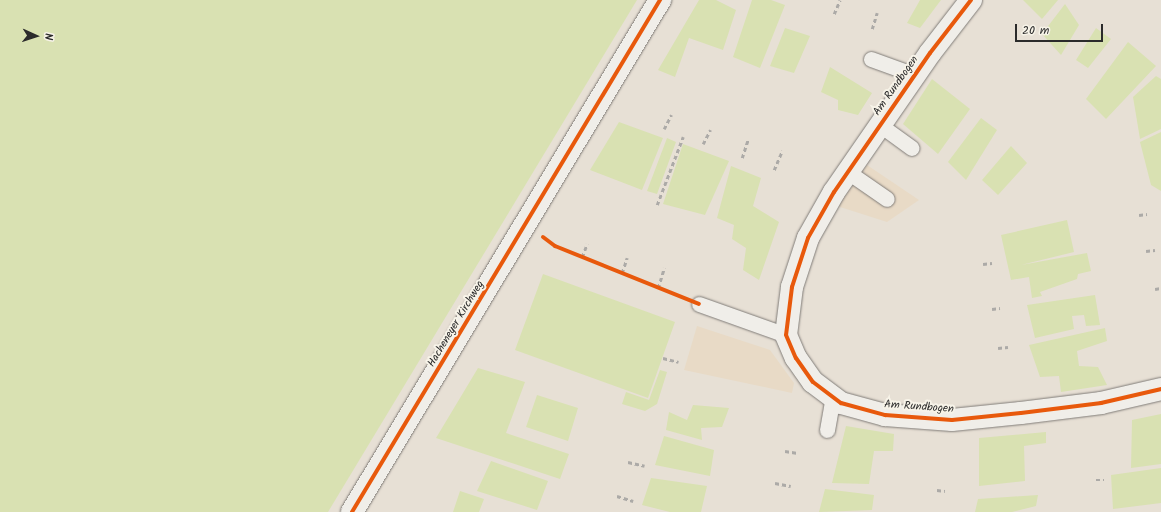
<!DOCTYPE html>
<html>
<head>
<meta charset="utf-8">
<style>
  body { margin:0 }
  #map { position:relative; width:1161px; height:512px; overflow:hidden; background:#e7e0d5; font-family:Kalam,sans-serif }
  div>[style] { position:absolute }
  .built>* { inset:0; background:#e8dac6 }
  .green>* { inset:0; background:#d9e1b2 }
  .path>* { height:2.5px; margin-top:-1.25px; transform-origin:0; background:repeating-linear-gradient(90deg,#acaaa7 0 4px,transparent 0 7px) }
  .roads { filter:drop-shadow(0 0 1px #807c78) drop-shadow(0 0 1px #807c78) }
  .service>* { height:15px; margin:-7.5px; padding:0 7.5px; transform-origin:7.5px; border-radius:7.5px; background:#f0eee9 }
  .minor>* { height:22px; margin:-11px; padding:0 11px; transform-origin:11px; border-radius:11px; background:#f0eee9 }
  .cycleway>* { height:4px; margin:-2px; padding:0 2px; transform-origin:2px; border-radius:2px; background:#e8590c }
  span { translate:-50% -50%; white-space:nowrap; text-align:center; line-height:1.15; -webkit-text-stroke:4px #f7f3e8; paint-order:stroke }
  .street-label { font-size:11px; color:#2b2b2b }
  .north { position:absolute; left:16px; top:16px; width:40px; height:40px; -webkit-text-stroke:3px #f7f3e8; paint-order:stroke; rotate:93deg; font-size:11px; font-weight:700; line-height:16px; text-align:center; color:#2b2b2b }
  .north::after { content:''; display:block; margin:auto; width:14px; height:18px; background:#2b2b2b; clip-path:polygon(50% 0,100% 100%,50% 72%,0 100%) }
  .scale { position:absolute; left:1015px; top:24px; width:88px; height:18px; box-sizing:border-box; border:2px solid #2b2b2b; border-top:0; padding-left:5px; font-size:12px; line-height:14px; white-space:nowrap; color:#2b2b2b; -webkit-text-stroke:3px #f7f3e8; paint-order:stroke }
</style>
</head>
<body>
<div id="map">
  <div class="built">
    <i style="clip-path:polygon(867px 165px,919px 200px,887px 222px,837px 206px)"></i>
    <i style="clip-path:polygon(697px 326px,770px 350px,794px 383px,792px 393px,684px 370px)"></i>
  </div>
  <div class="green">
    <i style="clip-path:polygon(0 0,637px 0,328px 512px,0 512px)"></i>
    <i style="clip-path:polygon(699px 0,716px 0,736px 10px,723px 50px,689px 38px,675px 77px,658px 70px)"></i>
    <i style="clip-path:polygon(752px 0,771px 0,785px 5px,760px 68px,733px 57px)"></i>
    <i style="clip-path:polygon(920px 0,941px 0,920px 28px,907px 23px)"></i>
    <i style="clip-path:polygon(1023px 0,1058px 0,1042px 19px)"></i>
    <i style="clip-path:polygon(1065px 4px,1079px 25px,1061px 55px,1042px 34px)"></i>
    <i style="clip-path:polygon(785px 28px,810px 36px,794px 73px,770px 66px)"></i>
    <i style="clip-path:polygon(1096px 28px,1111px 39px,1088px 68px,1076px 60px)"></i>
    <i style="clip-path:polygon(1128px 42px,1156px 66px,1106px 119px,1086px 99px)"></i>
    <i style="clip-path:polygon(830px 67px,872px 93px,858px 115px,838px 110px,838px 100px,821px 92px)"></i>
    <i style="clip-path:polygon(1156px 76px,1161px 79px,1161px 129px,1140px 139px,1133px 97px)"></i>
    <i style="clip-path:polygon(932px 79px,970px 109px,938px 154px,903px 124px)"></i>
    <i style="clip-path:polygon(981px 118px,997px 130px,966px 180px,948px 162px)"></i>
    <i style="clip-path:polygon(619px 122px,663px 138px,642px 190px,590px 170px)"></i>
    <i style="clip-path:polygon(1161px 132px,1161px 191px,1151px 185px,1140px 142px)"></i>
    <i style="clip-path:polygon(667px 138px,676px 142px,657px 194px,647px 191px)"></i>
    <i style="clip-path:polygon(683px 144px,729px 161px,705px 215px,663px 204px)"></i>
    <i style="clip-path:polygon(1011px 146px,1027px 163px,998px 195px,982px 180px)"></i>
    <i style="clip-path:polygon(731px 166px,761px 178px,753px 206px,779px 222px,759px 280px,743px 270px,746px 248px,732px 239px,734px 225px,717px 218px)"></i>
    <i style="clip-path:polygon(1067px 220px,1074px 252px,1021px 265px,1087px 253px,1091px 271px,1078px 274px,1077px 279px,1040px 292px,1042px 296px,1032px 298px,1029px 277px,1011px 280px,1001px 235px)"></i>
    <i style="clip-path:polygon(543px 274px,675px 322px,648px 398px,515px 350px)"></i>
    <i style="clip-path:polygon(1095px 295px,1100px 325px,1086px 326px,1084px 315px,1072px 316px,1074px 329px,1035px 338px,1027px 305px)"></i>
    <i style="clip-path:polygon(1105px 328px,1107px 341px,1077px 351px,1079px 366px,1098px 367px,1107px 385px,1061px 392px,1059px 376px,1040px 377px,1029px 345px)"></i>
    <i style="clip-path:polygon(478px 368px,525px 382px,506px 433px,569px 454px,560px 479px,436px 438px)"></i>
    <i style="clip-path:polygon(660px 370px,667px 372px,657px 404px,645px 411px,622px 404px,626px 392px,649px 400px)"></i>
    <i style="clip-path:polygon(537px 395px,578px 408px,568px 441px,526px 427px)"></i>
    <i style="clip-path:polygon(693px 405px,729px 408px,722px 427px,701px 428px,702px 440px,666px 430px,669px 412px,687px 420px)"></i>
    <i style="clip-path:polygon(1161px 414px,1161px 464px,1131px 468px,1132px 420px)"></i>
    <i style="clip-path:polygon(846px 426px,894px 434px,893px 451px,874px 451px,869px 484px,832px 483px)"></i>
    <i style="clip-path:polygon(1046px 432px,1046px 443px,1024px 446px,1025px 481px,979px 486px,979px 438px)"></i>
    <i style="clip-path:polygon(664px 436px,714px 450px,710px 476px,655px 465px)"></i>
    <i style="clip-path:polygon(491px 461px,548px 481px,537px 510px,477px 491px)"></i>
    <i style="clip-path:polygon(1161px 468px,1161px 503px,1113px 509px,1111px 475px)"></i>
    <i style="clip-path:polygon(651px 478px,707px 486px,701px 512px,670px 512px,642px 505px)"></i>
    <i style="clip-path:polygon(825px 489px,874px 495px,872px 510px,819px 512px)"></i>
    <i style="clip-path:polygon(460px 491px,484px 499px,479px 512px,453px 512px)"></i>
    <i style="clip-path:polygon(1038px 495px,1036px 506px,1012px 512px,975px 512px,978px 499px)"></i>
  </div>
  <div class="path">
    <i style="left:834px;top:14px;width:15px;rotate:-67deg"></i>
    <i style="left:872px;top:29px;width:17px;rotate:-73deg"></i>
    <i style="left:664px;top:129px;width:16px;rotate:-63deg"></i>
    <i style="left:703px;top:144px;width:16px;rotate:-63deg"></i>
    <i style="left:742px;top:158px;width:20px;rotate:-72deg"></i>
    <i style="left:774px;top:170px;width:21px;rotate:-67deg"></i>
    <i style="left:657px;top:205px;width:73px;rotate:-69.1deg"></i>
    <i style="left:1139px;top:215px;width:8px;rotate:-7deg"></i>
    <i style="left:1146px;top:251px;width:9px;rotate:-6deg"></i>
    <i style="left:582px;top:257px;width:14px;rotate:-69deg"></i>
    <i style="left:983px;top:264px;width:9px;rotate:-6deg"></i>
    <i style="left:622px;top:273px;width:16px;rotate:-72deg"></i>
    <i style="left:658px;top:288px;width:21px;rotate:-73deg"></i>
    <i style="left:1155px;top:289px;width:6px;rotate:-9deg"></i>
    <i style="left:992px;top:309px;width:8px;rotate:-7deg"></i>
    <i style="left:998px;top:348px;width:10px;rotate:-6deg"></i>
    <i style="left:663px;top:358px;width:16px;rotate:14deg"></i>
    <i style="left:785px;top:451px;width:13px;rotate:9deg"></i>
    <i style="left:628px;top:462px;width:17px;rotate:13deg"></i>
    <i style="left:1096px;top:480px;width:8px"></i>
    <i style="left:775px;top:483px;width:16px;rotate:11deg"></i>
    <i style="left:937px;top:490px;width:8px;rotate:7deg"></i>
    <i style="left:617px;top:496px;width:17px;rotate:17deg"></i>
  </div>
  <div class="roads">
    <div class="service">
      <i style="left:871px;top:59px;width:47px;rotate:20deg"></i>
      <i style="left:880px;top:125px;width:39px;rotate:36deg"></i>
      <i style="left:848px;top:172px;width:47px;rotate:34.7deg"></i>
      <i style="left:699px;top:304px;width:92px;rotate:19.6deg"></i>
      <i style="left:827px;top:430px;width:34px;rotate:-80deg"></i>
    </div>
    <div class="minor">
      <i style="left:971px;top:0;width:67px;rotate:127.7deg"></i>
      <i style="left:930px;top:53px;width:169px;rotate:124.6deg"></i>
      <i style="left:834px;top:192px;width:53px;rotate:119.5deg"></i>
      <i style="left:808px;top:238px;width:52px;rotate:108.1deg"></i>
      <i style="left:792px;top:287px;width:48px;rotate:97.1deg"></i>
      <i style="left:786px;top:335px;width:25px;rotate:67deg"></i>
      <i style="left:796px;top:358px;width:29px;rotate:55deg"></i>
      <i style="left:813px;top:382px;width:35px;rotate:37deg"></i>
      <i style="left:841px;top:403px;width:46px;rotate:15.3deg"></i>
      <i style="left:885px;top:415px;width:67px;rotate:4.3deg"></i>
      <i style="left:952px;top:420px;width:69px;rotate:-5.8deg"></i>
      <i style="left:1021px;top:413px;width:81px;rotate:-7.1deg"></i>
      <i style="left:1101px;top:403px;width:62px;rotate:-13.1deg"></i>
      <i style="left:352px;top:512px;width:598px;rotate:-58.97deg"></i>
    </div>
  </div>
  <div class="cycleway">
    <i style="left:971px;top:0;width:67px;rotate:127.7deg"></i>
    <i style="left:930px;top:53px;width:169px;rotate:124.6deg"></i>
    <i style="left:834px;top:192px;width:53px;rotate:119.5deg"></i>
    <i style="left:808px;top:238px;width:52px;rotate:108.1deg"></i>
    <i style="left:792px;top:287px;width:48px;rotate:97.1deg"></i>
    <i style="left:786px;top:335px;width:25px;rotate:67deg"></i>
    <i style="left:796px;top:358px;width:29px;rotate:55deg"></i>
    <i style="left:813px;top:382px;width:35px;rotate:37deg"></i>
    <i style="left:841px;top:403px;width:46px;rotate:15.3deg"></i>
    <i style="left:885px;top:415px;width:67px;rotate:4.3deg"></i>
    <i style="left:952px;top:420px;width:69px;rotate:-5.8deg"></i>
    <i style="left:1021px;top:413px;width:81px;rotate:-7.1deg"></i>
    <i style="left:1101px;top:403px;width:62px;rotate:-13.1deg"></i>
    <i style="left:543px;top:237px;width:15px;rotate:37deg"></i>
    <i style="left:555px;top:246px;width:155px;rotate:21.9deg"></i>
    <i style="left:352px;top:512px;width:598px;rotate:-58.97deg"></i>
  </div>
  <div class="street-label">
    <span style="left:896px;top:86px;rotate:-55deg">Am Rundbogen</span>
    <span style="left:456px;top:324px;rotate:-59deg">Hacheneyer Kirchweg</span>
    <span style="left:919px;top:407px;rotate:4deg">Am Rundbogen</span>
  </div>
  <div class="north">N</div>
  <div class="scale">20 m</div>
</div>
</body>
</html>
